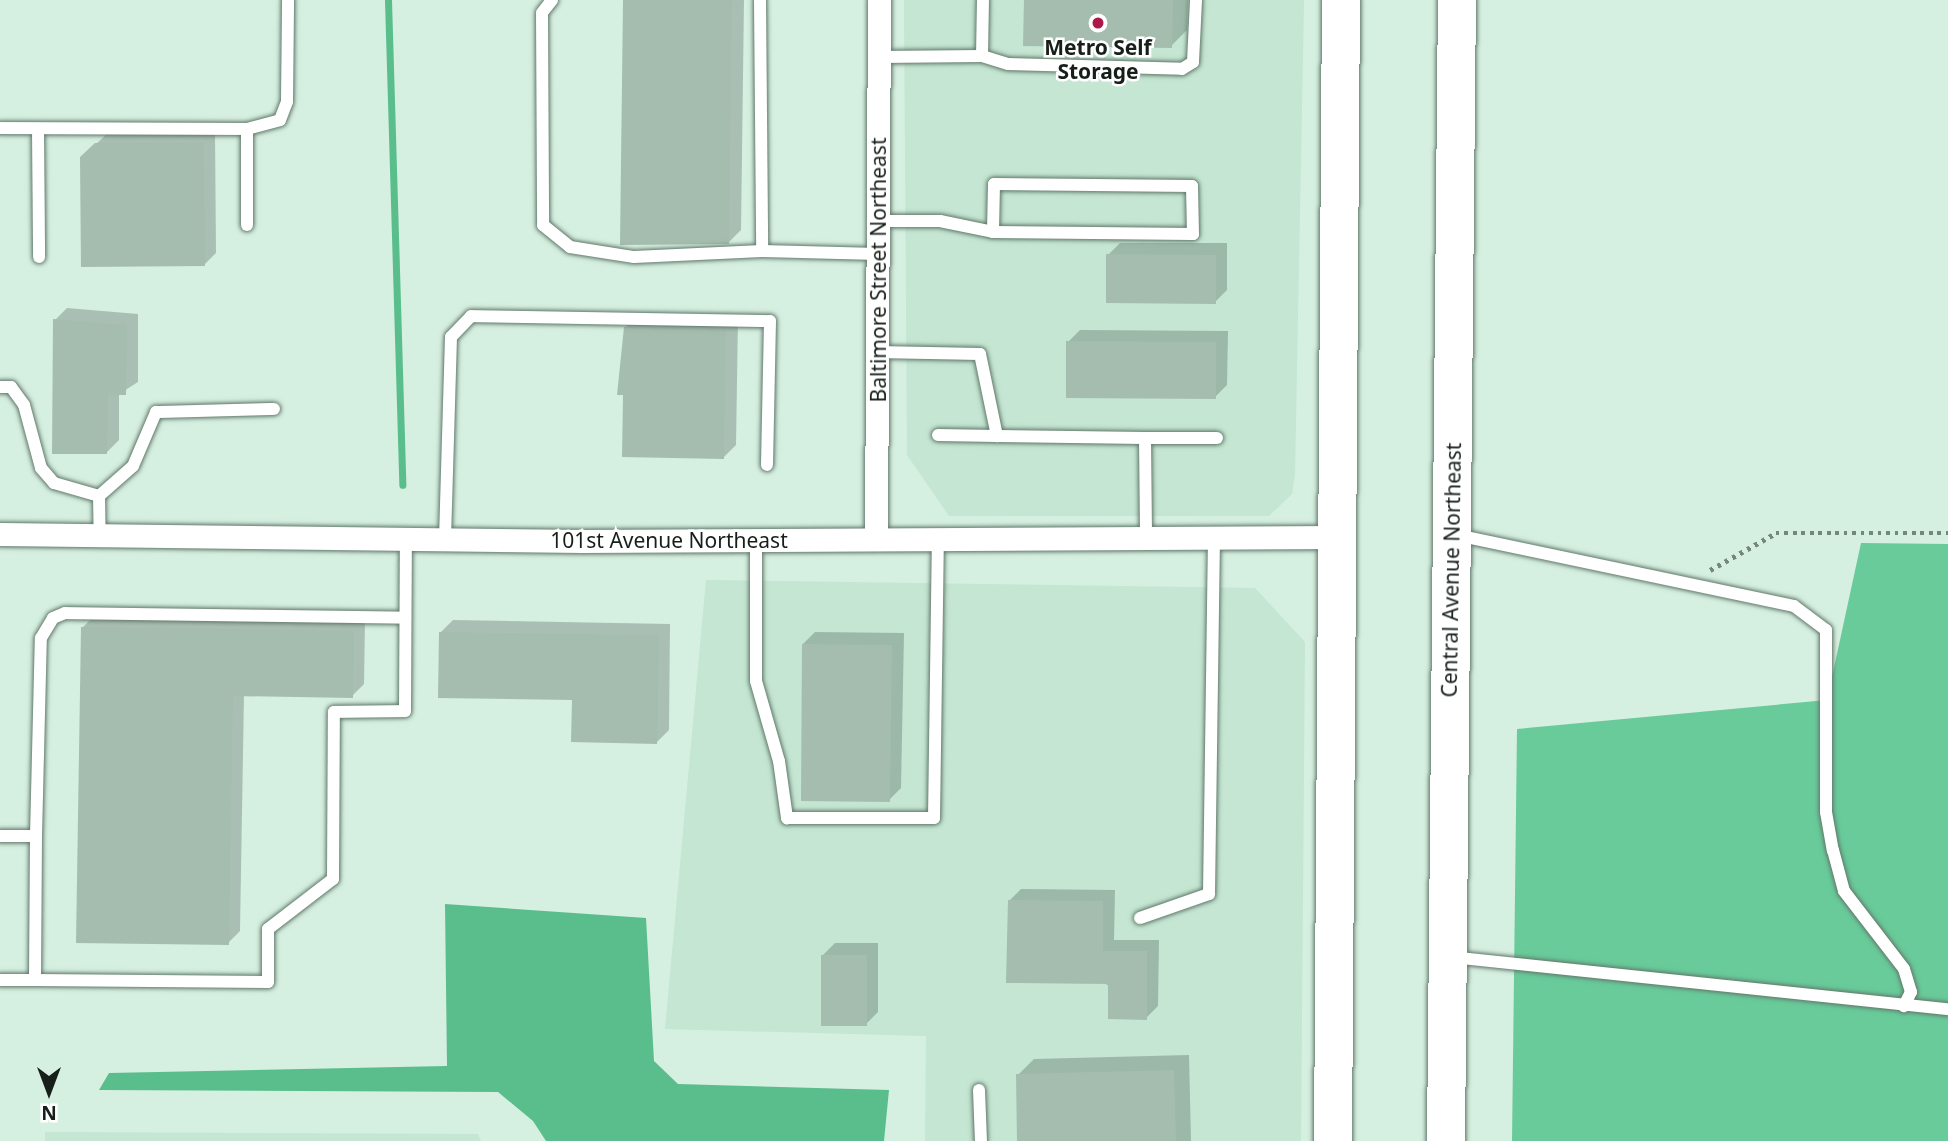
<!DOCTYPE html>
<html>
<head>
<meta charset="utf-8">
<style>
  body { margin:0 }
  #map { position:relative; width:1948px; height:1141px; overflow:hidden; background:#d5efe0; font-family:"Noto Sans",sans-serif }
  div>[style] { position:absolute }
  .built>* { inset:0; background:#c4e6d2 }
  .forest>* { inset:0; background:#69cb9a }
  .water>* { inset:0; background:#5abd8c }
  .shadow>* { inset:0; background:#0003 }
  .stream>* { height:7px; margin:-3.5px; padding:0 3.5px; transform-origin:3.5px; border-radius:3.5px; background:#5abd8c }
  .building>* { inset:0; background:#a4bdaf }
  .path>* { height:4.5px; margin-top:-2.25px; transform-origin:0; background:repeating-linear-gradient(90deg,#75877d 0 3.5px,transparent 0 8.5px) }
  .roads { filter:drop-shadow(0 0 2px #61786b) drop-shadow(0 0 2px #61786b) }
  .lane>* { height:12px; margin:-6px; padding:0 6px; transform-origin:6px; border-radius:6px; background:#fff }
  .street>* { height:23px; margin:-11.5px; padding:0 11.5px; transform-origin:11.5px; border-radius:11.5px; background:#fff }
  .highway>* { height:38px; margin:-19px; padding:0 19px; transform-origin:19px; border-radius:19px; background:#fff }
  .dots>* { width:19px; height:19px; translate:-50% -50%; box-sizing:border-box; border:4px solid #fff; border-radius:50% }
  span { translate:-50% -50%; white-space:nowrap; text-align:center; line-height:1.15; -webkit-text-stroke:5px #fff; paint-order:stroke }
  .poi-label { font-size:21px; color:#161f1a; font-weight:700 }
  .street-label { font-size:21px; color:#161f1a }
  .north { position:absolute; left:14px; top:1057px; width:70px; height:70px; -webkit-text-stroke:5px #fff; paint-order:stroke; rotate:180deg; font-size:19px; font-weight:700; line-height:28px; text-align:center; color:#161f1a }
  .north::after { content:''; display:block; margin:auto; width:24px; height:32px; background:#161f1a; clip-path:polygon(50% 0,100% 100%,50% 72%,0 100%) }
</style>
</head>
<body>
<div id="map">
  <div class="built">
    <i style="clip-path:polygon(904px 0,1304px 0,1295px 474px,1292px 494px,1269px 516px,949px 516px,907px 455px)"></i>
    <i style="clip-path:polygon(706px 580px,1255px 588px,1305px 642px,1301px 1141px,925px 1141px,926px 1036px,665px 1029px)"></i>
    <i style="clip-path:polygon(45px 1132px,478px 1134px,481px 1141px,45px 1141px)"></i>
  </div>
  <div class="forest">
    <i style="clip-path:polygon(1861px 543px,1948px 544px,1948px 1141px,1512px 1141px,1517px 729px,1827px 700px)"></i>
  </div>
  <div class="water">
    <i style="clip-path:polygon(445px 904px,646px 918px,654px 1061px,678px 1084px,889px 1090px,884px 1141px,546px 1141px,533px 1121px,498px 1092px,99px 1090px,109px 1073px,447px 1066px)"></i>
  </div>
  <div class="shadow">
    <i style="clip-path:polygon(625px 0,744px 0,741px 230px,729px 242px)"></i>
    <i style="clip-path:polygon(1026px 0,1188px 0,1187px 30px,1171px 46px)"></i>
    <i style="clip-path:polygon(109px 132px,215px 132px,216px 253px,204px 265px,95px 145px)"></i>
    <i style="clip-path:polygon(1120px 243px,1227px 243px,1227px 290px,1215px 302px,1108px 255px)"></i>
    <i style="clip-path:polygon(67px 308px,138px 314px,138px 382px,119px 394px,119px 440px,107px 452px,55px 320px)"></i>
    <i style="clip-path:polygon(637px 316px,738px 318px,736px 445px,724px 457px,625px 328px)"></i>
    <i style="clip-path:polygon(1080px 330px,1228px 331px,1227px 385px,1215px 397px,1068px 342px)"></i>
    <i style="clip-path:polygon(95px 615px,365px 620px,364px 684px,352px 696px,244px 695px,240px 931px,228px 943px,83px 627px)"></i>
    <i style="clip-path:polygon(453px 620px,670px 624px,669px 730px,657px 742px,441px 632px)"></i>
    <i style="clip-path:polygon(815px 632px,904px 633px,901px 788px,889px 800px,803px 644px)"></i>
    <i style="clip-path:polygon(1021px 889px,1115px 890px,1114px 940px,1159px 940px,1158px 1006px,1146px 1018px,1009px 901px)"></i>
    <i style="clip-path:polygon(835px 943px,878px 943px,878px 1012px,866px 1024px,823px 955px)"></i>
    <i style="clip-path:polygon(1189px 1055px,1191px 1141px,1019px 1141px,1018px 1075px,1034px 1059px)"></i>
  </div>
  <div class="stream">
    <i style="left:388px;top:0;width:485px;rotate:88.3deg"></i>
  </div>
  <div class="building">
    <i style="clip-path:polygon(623px 0,732px 0,729px 244px,620px 245px)"></i>
    <i style="clip-path:polygon(1024px 0,1173px 0,1172px 48px,1023px 46px)"></i>
    <i style="clip-path:polygon(95px 143px,204px 143px,205px 266px,81px 267px,80px 157px)"></i>
    <i style="clip-path:polygon(1106px 254px,1216px 255px,1216px 304px,1106px 303px)"></i>
    <i style="clip-path:polygon(53px 319px,127px 325px,126px 395px,108px 395px,107px 454px,52px 454px)"></i>
    <i style="clip-path:polygon(624px 327px,726px 329px,724px 459px,622px 457px,623px 395px,617px 395px)"></i>
    <i style="clip-path:polygon(1066px 341px,1216px 342px,1216px 399px,1066px 398px)"></i>
    <i style="clip-path:polygon(81px 627px,354px 631px,353px 698px,233px 696px,229px 945px,76px 943px)"></i>
    <i style="clip-path:polygon(439px 632px,659px 635px,657px 744px,571px 742px,572px 700px,438px 698px)"></i>
    <i style="clip-path:polygon(802px 644px,892px 645px,890px 802px,801px 801px)"></i>
    <i style="clip-path:polygon(1008px 900px,1103px 901px,1103px 951px,1147px 951px,1147px 1020px,1108px 1019px,1108px 984px,1006px 983px)"></i>
    <i style="clip-path:polygon(821px 955px,867px 955px,867px 1026px,821px 1026px)"></i>
    <i style="clip-path:polygon(1174px 1070px,1176px 1141px,1017px 1141px,1016px 1074px)"></i>
  </div>
  <div class="path">
    <i style="left:1710px;top:570px;width:76px;rotate:-29.3deg"></i>
    <i style="left:1776px;top:533px;width:172px"></i>
  </div>
  <div class="roads">
    <div class="lane">
      <i style="left:552px;top:0;width:16px;rotate:128deg"></i>
      <i style="left:542px;top:13px;width:212px;rotate:89.7deg"></i>
      <i style="left:543px;top:225px;width:35px;rotate:39deg"></i>
      <i style="left:570px;top:247px;width:65px;rotate:8.9deg"></i>
      <i style="left:634px;top:257px;width:128px;rotate:-2.7deg"></i>
      <i style="left:760px;top:0;width:251px;rotate:89.5deg"></i>
      <i style="left:762px;top:251px;width:116px;rotate:1.5deg"></i>
      <i style="left:982px;top:56px;width:27px;rotate:17deg"></i>
      <i style="left:1008px;top:64px;width:174px;rotate:1.6deg"></i>
      <i style="left:1182px;top:69px;width:13px;rotate:-32deg"></i>
      <i style="left:1193px;top:62px;width:62px;rotate:-87.2deg"></i>
      <i style="left:879px;top:57px;width:103px;rotate:-0.6deg"></i>
      <i style="left:982px;top:56px;width:56px;rotate:-89deg"></i>
      <i style="left:0;top:128px;width:247px;rotate:0.2deg"></i>
      <i style="left:247px;top:129px;width:96px;rotate:90deg"></i>
      <i style="left:247px;top:129px;width:34px;rotate:-15deg"></i>
      <i style="left:280px;top:120px;width:19px;rotate:-69deg"></i>
      <i style="left:287px;top:102px;width:102px;rotate:-89.4deg"></i>
      <i style="left:38px;top:130px;width:127px;rotate:89.5deg"></i>
      <i style="left:878px;top:221px;width:62px"></i>
      <i style="left:940px;top:221px;width:54px;rotate:11.7deg"></i>
      <i style="left:993px;top:232px;width:200px;rotate:0.6deg"></i>
      <i style="left:1193px;top:234px;width:48px;rotate:-91.2deg"></i>
      <i style="left:1192px;top:186px;width:198px;rotate:-179.4deg"></i>
      <i style="left:994px;top:184px;width:48px;rotate:91.2deg"></i>
      <i style="left:877px;top:352px;width:103px;rotate:1.1deg"></i>
      <i style="left:980px;top:354px;width:84px;rotate:78.3deg"></i>
      <i style="left:997px;top:436px;width:148px;rotate:0.8deg"></i>
      <i style="left:1145px;top:438px;width:100px;rotate:89.4deg"></i>
      <i style="left:0;top:387px;width:11px"></i>
      <i style="left:11px;top:387px;width:22px;rotate:54deg"></i>
      <i style="left:24px;top:405px;width:65px;rotate:74.9deg"></i>
      <i style="left:41px;top:468px;width:20px;rotate:49deg"></i>
      <i style="left:54px;top:483px;width:47px;rotate:16.1deg"></i>
      <i style="left:938px;top:435px;width:59px;rotate:1deg"></i>
      <i style="left:1145px;top:438px;width:72px"></i>
      <i style="left:99px;top:496px;width:45px;rotate:-41.4deg"></i>
      <i style="left:133px;top:466px;width:59px;rotate:-66.9deg"></i>
      <i style="left:156px;top:412px;width:118px;rotate:-1.5deg"></i>
      <i style="left:99px;top:496px;width:39px;rotate:89deg"></i>
      <i style="left:1457px;top:535px;width:344px;rotate:11.9deg"></i>
      <i style="left:1794px;top:606px;width:40px;rotate:37deg"></i>
      <i style="left:1826px;top:630px;width:182px;rotate:90deg"></i>
      <i style="left:1826px;top:812px;width:39px;rotate:80deg"></i>
      <i style="left:1833px;top:850px;width:42px;rotate:75deg"></i>
      <i style="left:1844px;top:891px;width:98px;rotate:52.4deg"></i>
      <i style="left:1904px;top:969px;width:24px;rotate:73deg"></i>
      <i style="left:1911px;top:992px;width:16px;rotate:117deg"></i>
      <i style="left:445px;top:539px;width:202px;rotate:-88.3deg"></i>
      <i style="left:451px;top:337px;width:29px;rotate:-46deg"></i>
      <i style="left:471px;top:316px;width:299px;rotate:1deg"></i>
      <i style="left:770px;top:321px;width:144px;rotate:91.2deg"></i>
      <i style="left:756px;top:540px;width:141px;rotate:90deg"></i>
      <i style="left:756px;top:681px;width:83px;rotate:74deg"></i>
      <i style="left:779px;top:761px;width:58px;rotate:82deg"></i>
      <i style="left:787px;top:818px;width:147px"></i>
      <i style="left:934px;top:818px;width:279px;rotate:-89.2deg"></i>
      <i style="left:0;top:836px;width:36px"></i>
      <i style="left:36px;top:836px;width:144px;rotate:90.4deg"></i>
      <i style="left:35px;top:980px;width:233px;rotate:0.5deg"></i>
      <i style="left:268px;top:982px;width:53px;rotate:-90deg"></i>
      <i style="left:268px;top:929px;width:82px;rotate:-37.6deg"></i>
      <i style="left:333px;top:879px;width:167px;rotate:-89.7deg"></i>
      <i style="left:334px;top:712px;width:71px;rotate:-0.8deg"></i>
      <i style="left:405px;top:711px;width:172px;rotate:-89.7deg"></i>
      <i style="left:36px;top:836px;width:198px;rotate:-88.6deg"></i>
      <i style="left:41px;top:638px;width:23px;rotate:-59deg"></i>
      <i style="left:53px;top:618px;width:13px;rotate:-23deg"></i>
      <i style="left:65px;top:613px;width:340px;rotate:0.8deg"></i>
      <i style="left:1140px;top:918px;width:73px;rotate:-19.2deg"></i>
      <i style="left:1209px;top:894px;width:356px;rotate:-89.2deg"></i>
      <i style="left:1451px;top:957px;width:500px;rotate:6deg"></i>
      <i style="left:0;top:980px;width:35px"></i>
      <i style="left:979px;top:1090px;width:51px;rotate:87.8deg"></i>
    </div>
    <div class="street">
      <i style="left:0;top:534px;width:582px;rotate:0.69deg"></i>
      <i style="left:582px;top:541px;width:755px;rotate:-0.3deg"></i>
      <i style="left:876px;top:539px;width:539px;rotate:-89.68deg"></i>
    </div>
    <div class="highway">
      <i style="left:1333px;top:1141px;width:1141px;rotate:-89.6deg"></i>
      <i style="left:1446px;top:1141px;width:1141px;rotate:-89.45deg"></i>
    </div>
  </div>
  <div class="dots">
    <i style="left:1098px;top:23px;background:#ac1848"></i>
  </div>
  <div class="poi-label">
    <span style="left:1098px;top:59px">Metro Self<br>Storage</span>
  </div>
  <div class="street-label">
    <span style="left:878px;top:270px;rotate:-90deg">Baltimore Street Northeast</span>
    <span style="left:669px;top:540px">101st Avenue Northeast</span>
    <span style="left:1451px;top:570px;rotate:-89deg">Central Avenue Northeast</span>
  </div>
  <div class="north">N</div>
</div>
</body>
</html>
